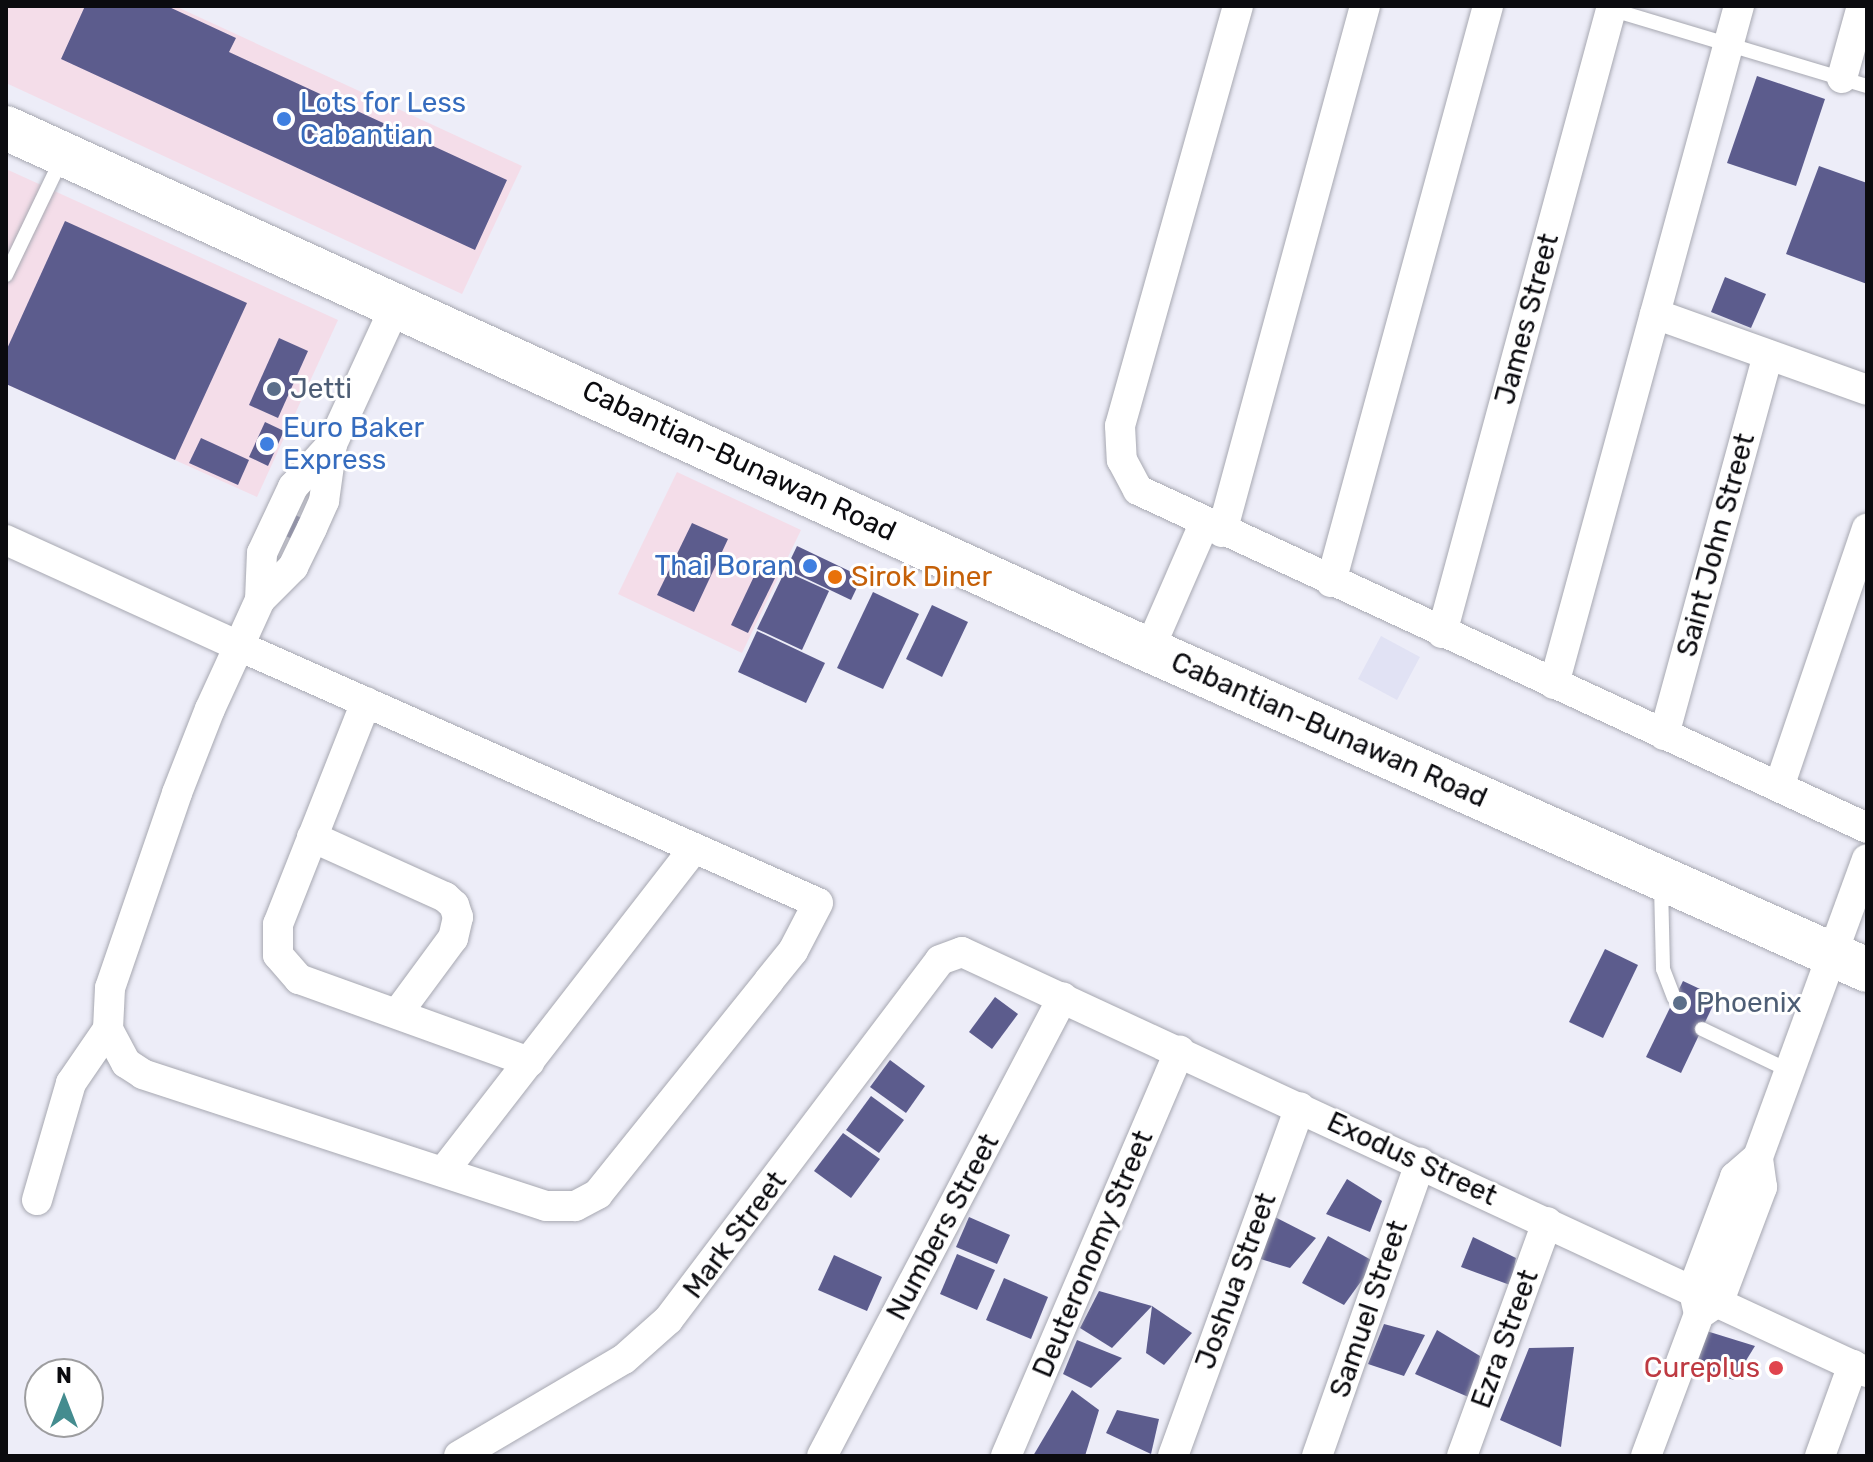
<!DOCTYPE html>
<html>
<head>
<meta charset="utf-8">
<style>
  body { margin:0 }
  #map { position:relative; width:1873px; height:1462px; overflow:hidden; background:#ededf8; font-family:Rubik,sans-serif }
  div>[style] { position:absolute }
  .commercial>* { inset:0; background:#f4dde9 }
  .built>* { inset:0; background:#e1e2f4 }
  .building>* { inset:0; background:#5c5c8d }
  .roads { filter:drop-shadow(0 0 2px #a7a8b1) drop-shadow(0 0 2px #a7a8b1) }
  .lane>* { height:14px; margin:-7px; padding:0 7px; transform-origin:7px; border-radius:7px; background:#fff }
  .street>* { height:30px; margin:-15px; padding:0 15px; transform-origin:15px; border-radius:15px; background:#fff }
  .primary>* { height:44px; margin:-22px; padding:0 22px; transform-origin:22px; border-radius:22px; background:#fff }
  .dots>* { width:22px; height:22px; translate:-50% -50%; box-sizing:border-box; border:4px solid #fff; border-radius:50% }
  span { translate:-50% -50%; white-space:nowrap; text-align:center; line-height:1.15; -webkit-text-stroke:6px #fff; paint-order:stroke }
  .shop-label { font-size:28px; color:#366cbe }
  .left { translate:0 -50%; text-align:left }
  .right { translate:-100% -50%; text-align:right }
  .street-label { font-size:28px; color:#0b0b0f }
  .service-label { font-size:28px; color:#4e5e75 }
  .food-label { font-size:28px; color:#c56008 }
  .health-label { font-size:28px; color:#be3a42 }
  .frame { position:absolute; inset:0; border:8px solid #0b0b0f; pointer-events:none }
  .north { position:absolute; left:24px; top:1358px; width:80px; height:80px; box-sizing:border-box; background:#fff; border:2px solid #9d9d9f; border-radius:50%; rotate:0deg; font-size:22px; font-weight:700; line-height:32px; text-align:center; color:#0b0b0f }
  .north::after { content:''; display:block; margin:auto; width:28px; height:36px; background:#448c8f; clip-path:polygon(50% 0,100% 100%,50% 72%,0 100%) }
</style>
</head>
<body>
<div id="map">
  <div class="commercial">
    <i style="clip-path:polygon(6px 6px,175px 6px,522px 166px,462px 294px,6px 83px)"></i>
    <i style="clip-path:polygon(6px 169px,338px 320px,257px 497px,6px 384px)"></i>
    <i style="clip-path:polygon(677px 472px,801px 530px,742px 653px,618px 594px)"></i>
  </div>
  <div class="built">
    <i style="clip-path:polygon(1381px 636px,1420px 657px,1397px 700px,1358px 679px)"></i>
  </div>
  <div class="building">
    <i style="clip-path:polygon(85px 6px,167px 6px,236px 38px,229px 52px,507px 180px,475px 250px,61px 59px)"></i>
    <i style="clip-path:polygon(1757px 76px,1825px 99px,1796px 186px,1727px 163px)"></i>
    <i style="clip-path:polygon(1819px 166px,1867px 183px,1867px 284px,1786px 254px)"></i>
    <i style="clip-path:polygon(65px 221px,247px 303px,175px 460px,6px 384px,6px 351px)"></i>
    <i style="clip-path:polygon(1725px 277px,1766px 294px,1751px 328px,1711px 312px)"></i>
    <i style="clip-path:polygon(279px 338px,308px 351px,278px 418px,249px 405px)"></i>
    <i style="clip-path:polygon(265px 422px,284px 431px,268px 466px,249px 457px)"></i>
    <i style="clip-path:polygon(201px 438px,249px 460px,238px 485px,189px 463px)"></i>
    <i style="clip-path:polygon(293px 514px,304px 519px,295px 540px,283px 535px)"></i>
    <i style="clip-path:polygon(692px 523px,728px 539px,694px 612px,657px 595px)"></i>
    <i style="clip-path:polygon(797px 546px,862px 577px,851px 600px,786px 569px)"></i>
    <i style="clip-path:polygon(757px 570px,775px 578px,748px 633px,731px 625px)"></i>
    <i style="clip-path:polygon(785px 571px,829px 591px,802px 650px,757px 629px)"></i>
    <i style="clip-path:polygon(873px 592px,919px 614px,883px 689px,837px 668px)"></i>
    <i style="clip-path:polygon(932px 605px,968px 622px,942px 677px,906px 659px)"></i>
    <i style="clip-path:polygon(757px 631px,825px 663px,806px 703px,738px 672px)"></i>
    <i style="clip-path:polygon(1605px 949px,1638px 965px,1603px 1038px,1569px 1022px)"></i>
    <i style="clip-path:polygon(1683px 981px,1717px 997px,1681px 1073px,1646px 1057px)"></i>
    <i style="clip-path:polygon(995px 997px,1018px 1014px,992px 1049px,969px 1032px)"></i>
    <i style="clip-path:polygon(890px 1060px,925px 1086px,906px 1113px,870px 1087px)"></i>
    <i style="clip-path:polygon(871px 1096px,904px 1120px,879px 1153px,846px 1130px)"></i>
    <i style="clip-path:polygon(843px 1133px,880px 1159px,851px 1198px,814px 1171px)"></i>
    <i style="clip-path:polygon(1347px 1179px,1382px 1201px,1370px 1232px,1326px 1214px)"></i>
    <i style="clip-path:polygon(1269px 1214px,1316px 1238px,1290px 1268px,1254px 1257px)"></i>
    <i style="clip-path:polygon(969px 1217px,1010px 1235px,997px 1264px,956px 1247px)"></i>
    <i style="clip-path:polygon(1328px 1236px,1375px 1262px,1344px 1305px,1302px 1283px)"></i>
    <i style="clip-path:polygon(1473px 1237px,1516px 1258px,1510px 1285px,1461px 1267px)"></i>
    <i style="clip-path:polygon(957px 1254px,995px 1270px,977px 1310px,940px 1294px)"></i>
    <i style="clip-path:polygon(834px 1255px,882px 1277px,867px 1311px,818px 1290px)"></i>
    <i style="clip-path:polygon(1004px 1278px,1048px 1297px,1031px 1339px,986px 1320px)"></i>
    <i style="clip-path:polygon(1099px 1291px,1152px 1306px,1112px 1348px,1080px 1328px)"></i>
    <i style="clip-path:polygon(1152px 1306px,1192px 1333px,1164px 1365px,1146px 1353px)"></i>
    <i style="clip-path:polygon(1384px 1324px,1425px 1335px,1404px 1376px,1368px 1364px)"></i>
    <i style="clip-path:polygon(1700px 1329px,1755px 1346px,1734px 1380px,1688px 1366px)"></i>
    <i style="clip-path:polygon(1437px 1330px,1480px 1356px,1473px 1399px,1415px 1374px)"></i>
    <i style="clip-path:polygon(1077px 1340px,1122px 1358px,1091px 1388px,1063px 1374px)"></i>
    <i style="clip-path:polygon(1574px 1347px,1561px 1447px,1500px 1420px,1529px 1348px)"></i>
    <i style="clip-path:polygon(1072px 1390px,1099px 1410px,1085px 1456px,1033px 1456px)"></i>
    <i style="clip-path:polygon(1117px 1410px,1159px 1419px,1151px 1454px,1106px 1433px)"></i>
  </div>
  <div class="roads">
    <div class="lane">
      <i style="left:1610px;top:9px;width:268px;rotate:16.7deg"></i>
      <i style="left:6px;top:275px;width:127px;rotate:-64.4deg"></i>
      <i style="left:1661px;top:886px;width:83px;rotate:88.6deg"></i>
      <i style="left:1663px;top:969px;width:31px;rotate:69deg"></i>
      <i style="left:1702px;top:1029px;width:98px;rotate:25.5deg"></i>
    </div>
    <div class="street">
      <i style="left:1238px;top:6px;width:436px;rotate:105.7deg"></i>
      <i style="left:1120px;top:426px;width:34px;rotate:87deg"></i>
      <i style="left:1122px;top:460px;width:34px;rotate:62deg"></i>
      <i style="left:1138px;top:490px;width:804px;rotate:24.87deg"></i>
      <i style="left:1842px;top:78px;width:75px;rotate:-74.5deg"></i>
      <i style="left:1655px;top:314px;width:225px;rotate:19.7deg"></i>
      <i style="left:1222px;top:532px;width:545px;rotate:-74.79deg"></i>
      <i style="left:6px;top:540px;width:256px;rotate:24.5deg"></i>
      <i style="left:239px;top:646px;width:633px;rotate:23.93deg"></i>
      <i style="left:818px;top:903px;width:54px;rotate:117.5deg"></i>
      <i style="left:793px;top:951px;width:38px;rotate:129deg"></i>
      <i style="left:769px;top:981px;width:273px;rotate:128.8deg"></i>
      <i style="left:598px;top:1194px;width:26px;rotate:152deg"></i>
      <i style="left:575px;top:1206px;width:29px;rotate:180deg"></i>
      <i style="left:546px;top:1206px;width:424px;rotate:-161.9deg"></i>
      <i style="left:143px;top:1074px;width:20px;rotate:-147deg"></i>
      <i style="left:126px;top:1063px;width:38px;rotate:-118deg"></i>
      <i style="left:108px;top:1029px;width:41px;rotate:-87.2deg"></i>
      <i style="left:110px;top:988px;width:206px;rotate:-71deg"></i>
      <i style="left:177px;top:793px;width:90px;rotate:-68.6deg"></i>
      <i style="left:210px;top:709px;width:69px;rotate:-65.3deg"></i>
      <i style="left:239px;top:646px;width:51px;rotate:-65.5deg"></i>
      <i style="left:260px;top:600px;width:47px;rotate:-87.6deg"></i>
      <i style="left:262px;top:553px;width:73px;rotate:-64.8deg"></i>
      <i style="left:293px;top:487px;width:58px;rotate:-47.8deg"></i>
      <i style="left:1331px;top:582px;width:597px;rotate:-74.75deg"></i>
      <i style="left:260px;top:600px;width:47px;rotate:-45deg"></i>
      <i style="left:293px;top:567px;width:43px;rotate:-64deg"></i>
      <i style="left:312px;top:528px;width:30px;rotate:-66deg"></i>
      <i style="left:324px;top:501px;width:58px;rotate:-82deg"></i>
      <i style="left:332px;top:444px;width:153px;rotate:-65.3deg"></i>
      <i style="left:1442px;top:633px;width:650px;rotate:-74.83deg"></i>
      <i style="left:1149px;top:650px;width:137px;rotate:-66.4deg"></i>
      <i style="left:1554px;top:684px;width:703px;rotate:-74.74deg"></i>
      <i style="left:366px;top:702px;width:239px;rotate:111.6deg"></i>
      <i style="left:278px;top:924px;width:31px;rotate:90deg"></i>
      <i style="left:278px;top:955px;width:32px;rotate:49deg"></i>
      <i style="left:299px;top:979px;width:245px;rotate:19.8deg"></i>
      <i style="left:1664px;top:735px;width:394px;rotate:-74.7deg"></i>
      <i style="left:1779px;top:787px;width:273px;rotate:-71.2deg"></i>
      <i style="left:312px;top:837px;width:146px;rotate:24.3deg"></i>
      <i style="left:445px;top:897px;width:12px;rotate:42deg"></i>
      <i style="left:454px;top:905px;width:13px;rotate:72deg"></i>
      <i style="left:458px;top:917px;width:22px;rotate:103deg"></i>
      <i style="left:453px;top:938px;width:94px;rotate:126.4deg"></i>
      <i style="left:443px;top:1172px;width:410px;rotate:-52.2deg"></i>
      <i style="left:37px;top:1200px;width:122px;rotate:-73.8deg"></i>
      <i style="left:71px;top:1083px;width:65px;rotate:-55.6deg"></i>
      <i style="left:1704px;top:1311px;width:18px;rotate:-34deg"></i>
      <i style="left:1719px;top:1301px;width:122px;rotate:-69.3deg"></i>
      <i style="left:1762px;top:1187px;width:30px;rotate:-98deg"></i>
      <i style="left:459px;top:1456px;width:191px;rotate:-30.5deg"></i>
      <i style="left:624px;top:1359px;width:59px;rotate:-41.6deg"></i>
      <i style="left:668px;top:1320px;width:451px;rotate:-52.9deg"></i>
      <i style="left:940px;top:960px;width:23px;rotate:-20deg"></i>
      <i style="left:962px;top:952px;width:998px;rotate:24.9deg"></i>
      <i style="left:822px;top:1456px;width:518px;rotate:-62.3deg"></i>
      <i style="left:1006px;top:1456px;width:441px;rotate:-66.8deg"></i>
      <i style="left:1173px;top:1456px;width:371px;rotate:-70deg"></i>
      <i style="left:1317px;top:1456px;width:311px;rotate:-70.6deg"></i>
      <i style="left:1462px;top:1456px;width:249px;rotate:-70deg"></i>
      <i style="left:1646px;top:1456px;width:152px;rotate:-69.5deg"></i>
      <i style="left:1699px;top:1314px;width:26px;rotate:-103deg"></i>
      <i style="left:1693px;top:1289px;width:120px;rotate:-69.4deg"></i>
      <i style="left:1735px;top:1177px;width:30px;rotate:-41deg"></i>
      <i style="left:1758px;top:1157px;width:317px;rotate:-69.9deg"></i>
      <i style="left:1820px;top:1456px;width:97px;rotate:-70.1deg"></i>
    </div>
    <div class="primary">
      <i style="left:6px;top:128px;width:1257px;rotate:24.55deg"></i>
      <i style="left:1149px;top:650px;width:786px;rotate:24.02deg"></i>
    </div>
  </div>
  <div class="dots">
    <i style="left:284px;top:119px;background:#3f7fe0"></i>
    <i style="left:274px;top:389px;background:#5c6f8a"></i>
    <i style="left:267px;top:444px;background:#3f7fe0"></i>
    <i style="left:810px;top:566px;background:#3f7fe0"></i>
    <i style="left:835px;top:577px;background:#e8710a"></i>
    <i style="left:1680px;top:1003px;background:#5c6f8a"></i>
    <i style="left:1776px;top:1368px;background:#e0444e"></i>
  </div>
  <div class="shop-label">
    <span class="left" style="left:300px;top:119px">Lots for Less<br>Cabantian</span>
    <span class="left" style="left:283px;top:444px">Euro Baker<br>Express</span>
    <span class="right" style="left:794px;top:566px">Thai Boran</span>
  </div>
  <div class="street-label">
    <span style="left:1527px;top:319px;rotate:-75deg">James Street</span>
    <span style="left:739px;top:461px;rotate:25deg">Cabantian-Bunawan Road</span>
    <span style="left:1716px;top:545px;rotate:-75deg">Saint John Street</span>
    <span style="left:1329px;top:730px;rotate:24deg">Cabantian-Bunawan Road</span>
    <span style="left:1412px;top:1159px;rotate:25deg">Exodus Street</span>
    <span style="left:943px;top:1227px;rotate:-62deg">Numbers Street</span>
    <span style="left:735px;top:1235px;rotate:-53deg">Mark Street</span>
    <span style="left:1093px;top:1254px;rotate:-67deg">Deuteronomy Street</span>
    <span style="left:1236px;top:1281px;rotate:-70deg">Joshua Street</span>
    <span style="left:1369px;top:1309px;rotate:-71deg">Samuel Street</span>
    <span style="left:1505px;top:1339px;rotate:-70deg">Ezra Street</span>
  </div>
  <div class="service-label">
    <span class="left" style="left:290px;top:389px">Jetti</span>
    <span class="left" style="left:1696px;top:1003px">Phoenix</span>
  </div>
  <div class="food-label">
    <span class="left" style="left:851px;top:577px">Sirok Diner</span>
  </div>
  <div class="health-label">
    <span class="right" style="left:1760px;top:1368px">Cureplus</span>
  </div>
  <div class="frame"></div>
  <div class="north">N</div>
</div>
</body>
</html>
